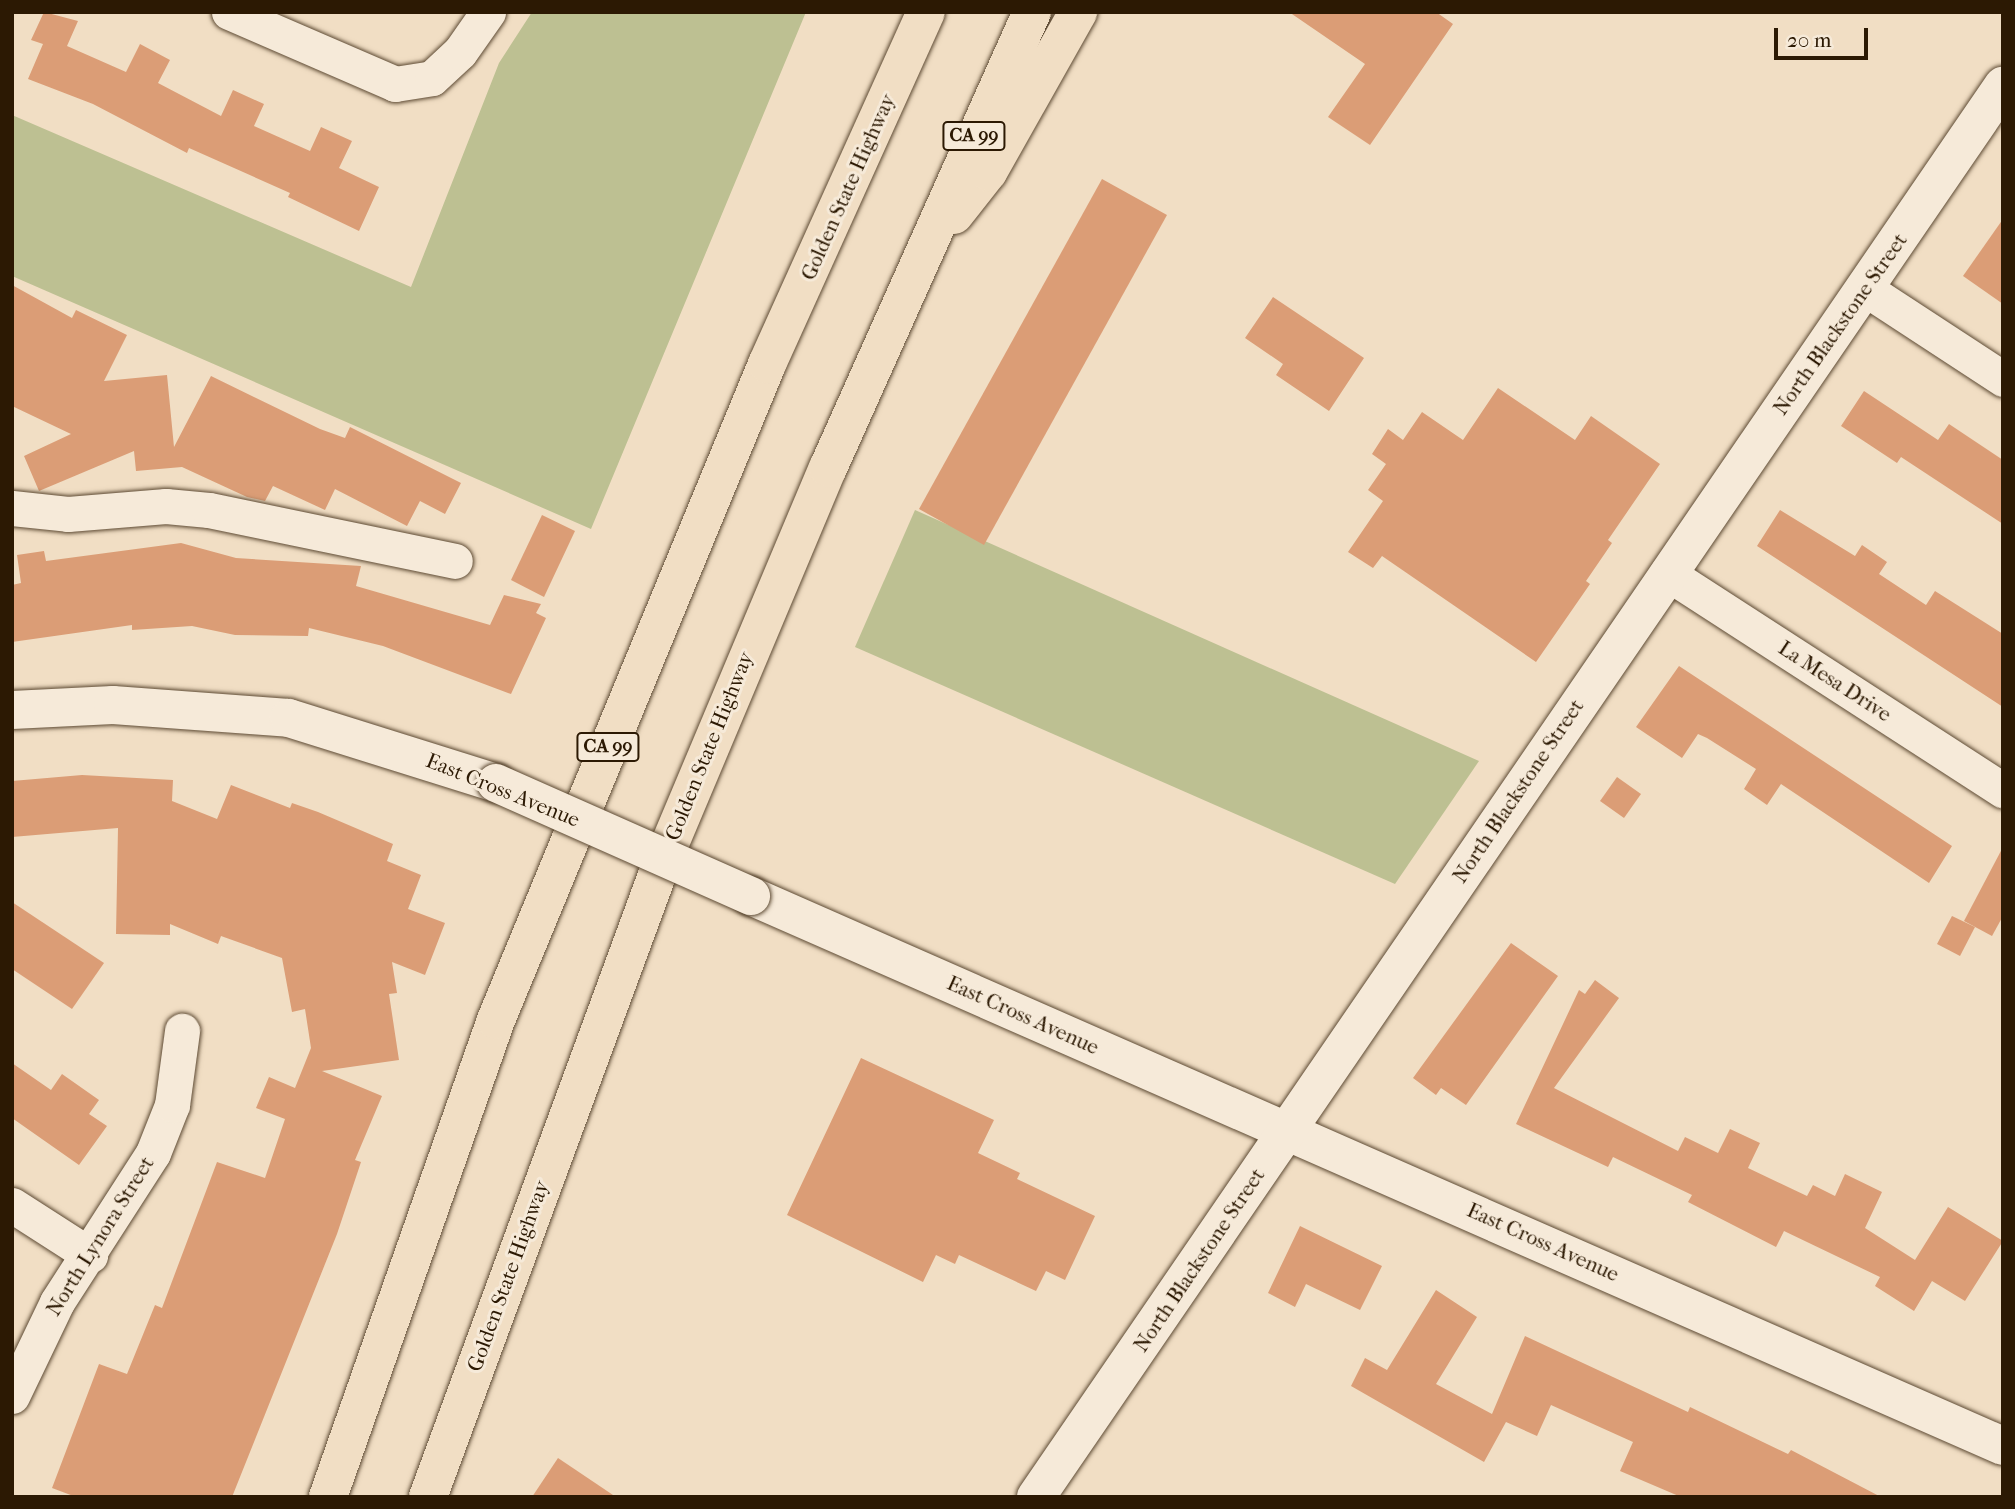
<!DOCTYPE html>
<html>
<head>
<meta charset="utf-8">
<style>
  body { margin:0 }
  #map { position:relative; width:2015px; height:1509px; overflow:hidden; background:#f1dec4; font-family:"IM FELL French Canon",serif }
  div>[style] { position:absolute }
  .green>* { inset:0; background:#bdc092 }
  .building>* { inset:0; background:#db9d76 }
  .roads { filter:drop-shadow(0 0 2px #5d4a33) drop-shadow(0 0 2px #5d4a33) }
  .minor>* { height:35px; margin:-17.5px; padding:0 17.5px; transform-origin:17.5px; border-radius:17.5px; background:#f6ead9 }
  .tertiary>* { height:38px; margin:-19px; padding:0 19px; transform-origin:19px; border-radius:19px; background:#f6ead9 }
  .secondary>* { height:38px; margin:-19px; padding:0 19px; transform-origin:19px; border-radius:19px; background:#f6ead9 }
  .motorway>* { height:38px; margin:-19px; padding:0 19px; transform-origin:19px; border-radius:19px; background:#f1dec4 }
  .bridges { filter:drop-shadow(0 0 2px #5d4a33) drop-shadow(0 0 2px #5d4a33) }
  .tertiary-bridge>* { height:38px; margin:-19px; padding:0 19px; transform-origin:19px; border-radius:19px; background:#f6ead9 }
  span { translate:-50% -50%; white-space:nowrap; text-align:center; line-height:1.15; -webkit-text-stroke:6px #f6ead9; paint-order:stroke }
  .shield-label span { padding:2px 5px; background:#f6ead9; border:2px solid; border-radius:5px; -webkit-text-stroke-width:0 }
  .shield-label { font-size:19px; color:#2c1903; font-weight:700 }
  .street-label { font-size:21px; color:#2c1903 }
  .frame { position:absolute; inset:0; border:14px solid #2c1903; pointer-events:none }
  .scale { position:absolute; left:1774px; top:28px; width:94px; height:32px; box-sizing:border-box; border:4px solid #2c1903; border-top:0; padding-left:9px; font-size:21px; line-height:24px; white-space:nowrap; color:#2c1903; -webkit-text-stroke:5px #f6ead9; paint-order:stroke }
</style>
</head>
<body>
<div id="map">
  <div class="green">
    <i style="clip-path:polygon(532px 12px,806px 12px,591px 529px,12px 276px,12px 115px,411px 287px,499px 63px)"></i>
    <i style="clip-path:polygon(915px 510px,1479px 761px,1395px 884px,855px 647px)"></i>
  </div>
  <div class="building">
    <i style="clip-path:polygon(44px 12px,78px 21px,67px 46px,126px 72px,140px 44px,170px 60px,158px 83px,221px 116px,233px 90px,264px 104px,254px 126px,310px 151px,321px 127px,352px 141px,339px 168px,379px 187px,359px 231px,288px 197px,290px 193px,189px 148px,187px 153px,93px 104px,28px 79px,43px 44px,31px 40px)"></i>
    <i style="clip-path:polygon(1289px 12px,1436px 12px,1453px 24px,1370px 145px,1328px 117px,1365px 64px)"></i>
    <i style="clip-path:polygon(1102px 179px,1167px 215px,984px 545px,919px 509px)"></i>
    <i style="clip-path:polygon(2003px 219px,2003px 304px,1963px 276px)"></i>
    <i style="clip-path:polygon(12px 285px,72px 318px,76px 310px,127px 335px,104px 381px,167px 375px,174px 447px,211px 376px,320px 429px,345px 438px,350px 427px,461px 483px,445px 514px,420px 501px,407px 526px,335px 489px,325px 510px,273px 486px,265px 501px,247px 497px,182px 467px,136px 471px,134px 451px,39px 491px,24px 456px,71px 434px,12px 406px)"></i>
    <i style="clip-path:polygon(1273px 297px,1364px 358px,1329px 411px,1276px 375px,1283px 364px,1245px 338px)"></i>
    <i style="clip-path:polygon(1498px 388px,1575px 440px,1591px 416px,1660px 464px,1608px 540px,1612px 543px,1586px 581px,1590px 584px,1536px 662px,1382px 556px,1373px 568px,1348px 552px,1383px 501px,1368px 490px,1386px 464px,1372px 454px,1388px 429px,1403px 440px,1422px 412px,1463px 440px)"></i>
    <i style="clip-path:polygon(1864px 391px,1938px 440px,1949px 424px,2003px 460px,2003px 524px,1901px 457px,1897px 463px,1841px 426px)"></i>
    <i style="clip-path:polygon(1780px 510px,1855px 556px,1862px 545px,1887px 562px,1879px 574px,1926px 605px,1935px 591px,2003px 634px,2003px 707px,1757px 546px)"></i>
    <i style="clip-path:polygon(542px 515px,575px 531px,544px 597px,511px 580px)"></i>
    <i style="clip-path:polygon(181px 543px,236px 558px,361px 566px,356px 586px,490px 625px,504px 595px,541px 604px,536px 613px,546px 618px,511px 694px,383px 646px,309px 628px,308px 636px,235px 635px,192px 626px,132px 630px,132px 625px,12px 642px,12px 585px,21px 583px,17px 555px,44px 551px,46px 561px)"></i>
    <i style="clip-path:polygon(1679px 666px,1952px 846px,1929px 883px,1781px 784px,1767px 805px,1744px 789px,1756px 769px,1707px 738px,1698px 734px,1682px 758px,1636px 727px)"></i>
    <i style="clip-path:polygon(82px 775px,173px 780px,172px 801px,217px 819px,231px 785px,290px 808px,292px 803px,318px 812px,393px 844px,387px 861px,421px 875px,408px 909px,445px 923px,425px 975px,392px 962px,397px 993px,389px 994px,399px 1060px,322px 1071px,382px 1096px,355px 1160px,361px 1162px,337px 1234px,232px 1497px,76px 1497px,52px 1488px,99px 1364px,127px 1374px,155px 1305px,162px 1308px,217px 1162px,265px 1178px,285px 1119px,256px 1108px,269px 1077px,295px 1088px,311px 1048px,305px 1009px,292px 1012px,282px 958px,221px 936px,218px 944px,170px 924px,170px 935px,116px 934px,118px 828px,12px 837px,12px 781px)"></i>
    <i style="clip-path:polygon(1617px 777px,1641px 794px,1624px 818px,1600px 801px)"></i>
    <i style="clip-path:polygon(2003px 847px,2003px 916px,1992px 936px,1964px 921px)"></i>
    <i style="clip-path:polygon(12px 902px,104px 963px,72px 1009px,12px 969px)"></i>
    <i style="clip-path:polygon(1952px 916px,1975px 927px,1960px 956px,1937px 944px)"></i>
    <i style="clip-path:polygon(1511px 943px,1558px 976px,1466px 1105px,1441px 1088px,1436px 1095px,1413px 1078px)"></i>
    <i style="clip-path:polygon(1595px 980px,1619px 998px,1554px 1088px,1678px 1151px,1685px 1137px,1718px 1153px,1730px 1129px,1760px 1143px,1748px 1168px,1807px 1196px,1813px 1185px,1835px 1196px,1845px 1174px,1882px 1192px,1865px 1228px,1915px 1260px,1948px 1207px,2003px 1241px,1965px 1301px,1932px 1281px,1914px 1311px,1875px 1286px,1880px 1277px,1784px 1231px,1776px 1247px,1688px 1202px,1692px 1195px,1613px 1157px,1608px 1167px,1516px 1124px,1579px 990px,1585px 994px)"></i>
    <i style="clip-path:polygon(861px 1058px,994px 1120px,978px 1153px,1020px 1173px,1017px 1179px,1095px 1216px,1065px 1280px,1046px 1271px,1036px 1291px,959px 1255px,955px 1264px,936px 1255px,923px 1282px,787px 1215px)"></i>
    <i style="clip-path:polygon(12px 1063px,51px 1090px,62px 1074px,99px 1100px,89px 1114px,107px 1126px,79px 1165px,12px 1118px)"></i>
    <i style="clip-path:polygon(1300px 1226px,1382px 1266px,1360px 1310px,1306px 1284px,1295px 1307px,1268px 1293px)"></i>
    <i style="clip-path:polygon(1436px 1290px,1477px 1317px,1436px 1384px,1492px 1414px,1525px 1336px,1688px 1412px,1690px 1407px,1788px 1454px,1791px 1450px,1881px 1497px,1681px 1497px,1620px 1471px,1633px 1442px,1551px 1405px,1537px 1436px,1506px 1422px,1484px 1462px,1351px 1386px,1365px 1358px,1387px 1370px)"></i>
    <i style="clip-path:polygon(558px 1458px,616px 1497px,532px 1497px)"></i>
  </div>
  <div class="roads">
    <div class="minor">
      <i style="left:229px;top:12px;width:181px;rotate:23.4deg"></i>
      <i style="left:395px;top:84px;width:37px;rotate:-9deg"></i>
      <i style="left:432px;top:78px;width:38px;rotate:-43deg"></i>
      <i style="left:460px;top:52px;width:49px;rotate:-55deg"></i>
      <i style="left:1864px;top:288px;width:166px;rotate:33.2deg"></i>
      <i style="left:12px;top:508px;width:56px;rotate:6.1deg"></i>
      <i style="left:68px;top:514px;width:98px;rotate:-4.7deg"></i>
      <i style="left:166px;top:506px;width:43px;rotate:5.3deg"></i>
      <i style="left:209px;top:510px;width:251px;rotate:11.7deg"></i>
      <i style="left:1667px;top:573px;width:400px;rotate:32.9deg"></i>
      <i style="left:12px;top:1205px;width:93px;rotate:32.7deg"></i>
      <i style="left:12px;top:1396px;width:104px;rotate:-64.4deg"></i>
      <i style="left:57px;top:1302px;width:177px;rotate:-57.2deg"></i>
      <i style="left:153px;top:1153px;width:52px;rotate:-68.4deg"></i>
      <i style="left:172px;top:1105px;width:75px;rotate:-82.3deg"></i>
    </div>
    <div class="tertiary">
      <i style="left:12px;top:710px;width:101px;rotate:-2.8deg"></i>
      <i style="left:113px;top:705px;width:176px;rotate:4.2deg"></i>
      <i style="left:289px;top:718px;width:217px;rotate:17.4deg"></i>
      <i style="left:751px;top:896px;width:1367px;rotate:23.72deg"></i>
    </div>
    <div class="secondary">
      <i style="left:1036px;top:1497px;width:1711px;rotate:-55.58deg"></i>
    </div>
    <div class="motorway">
      <i style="left:954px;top:215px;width:55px;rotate:-51.7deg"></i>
      <i style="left:988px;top:172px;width:184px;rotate:-60.6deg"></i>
      <i style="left:328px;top:1497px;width:506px;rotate:-70.6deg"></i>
      <i style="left:496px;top:1020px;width:710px;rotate:-67.55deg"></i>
      <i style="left:767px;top:364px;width:386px;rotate:-65.7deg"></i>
      <i style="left:428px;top:1497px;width:671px;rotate:-69.78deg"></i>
      <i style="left:660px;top:867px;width:433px;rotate:-67.2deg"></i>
      <i style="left:828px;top:468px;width:500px;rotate:-65.9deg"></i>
    </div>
  </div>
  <div class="bridges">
    <div class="tertiary-bridge">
      <i style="left:496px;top:783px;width:279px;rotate:23.9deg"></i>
    </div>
  </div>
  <div class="shield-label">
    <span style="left:974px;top:136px">CA 99</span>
    <span style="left:608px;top:747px">CA 99</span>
  </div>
  <div class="street-label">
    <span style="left:848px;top:187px;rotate:-66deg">Golden State Highway</span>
    <span style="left:1840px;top:324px;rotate:-55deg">North Blackstone Street</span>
    <span style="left:1835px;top:681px;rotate:33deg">La Mesa Drive</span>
    <span style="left:709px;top:746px;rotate:-68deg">Golden State Highway</span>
    <span style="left:503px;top:790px;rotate:22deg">East Cross Avenue</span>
    <span style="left:1518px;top:791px;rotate:-56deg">North Blackstone Street</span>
    <span style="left:1023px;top:1015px;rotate:24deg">East Cross Avenue</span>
    <span style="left:100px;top:1236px;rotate:-58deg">North Lynora Street</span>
    <span style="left:1543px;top:1242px;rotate:24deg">East Cross Avenue</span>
    <span style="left:1199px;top:1260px;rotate:-56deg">North Blackstone Street</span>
    <span style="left:508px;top:1276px;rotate:-70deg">Golden State Highway</span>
  </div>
  <div class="frame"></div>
  <div class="scale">20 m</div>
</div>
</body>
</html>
